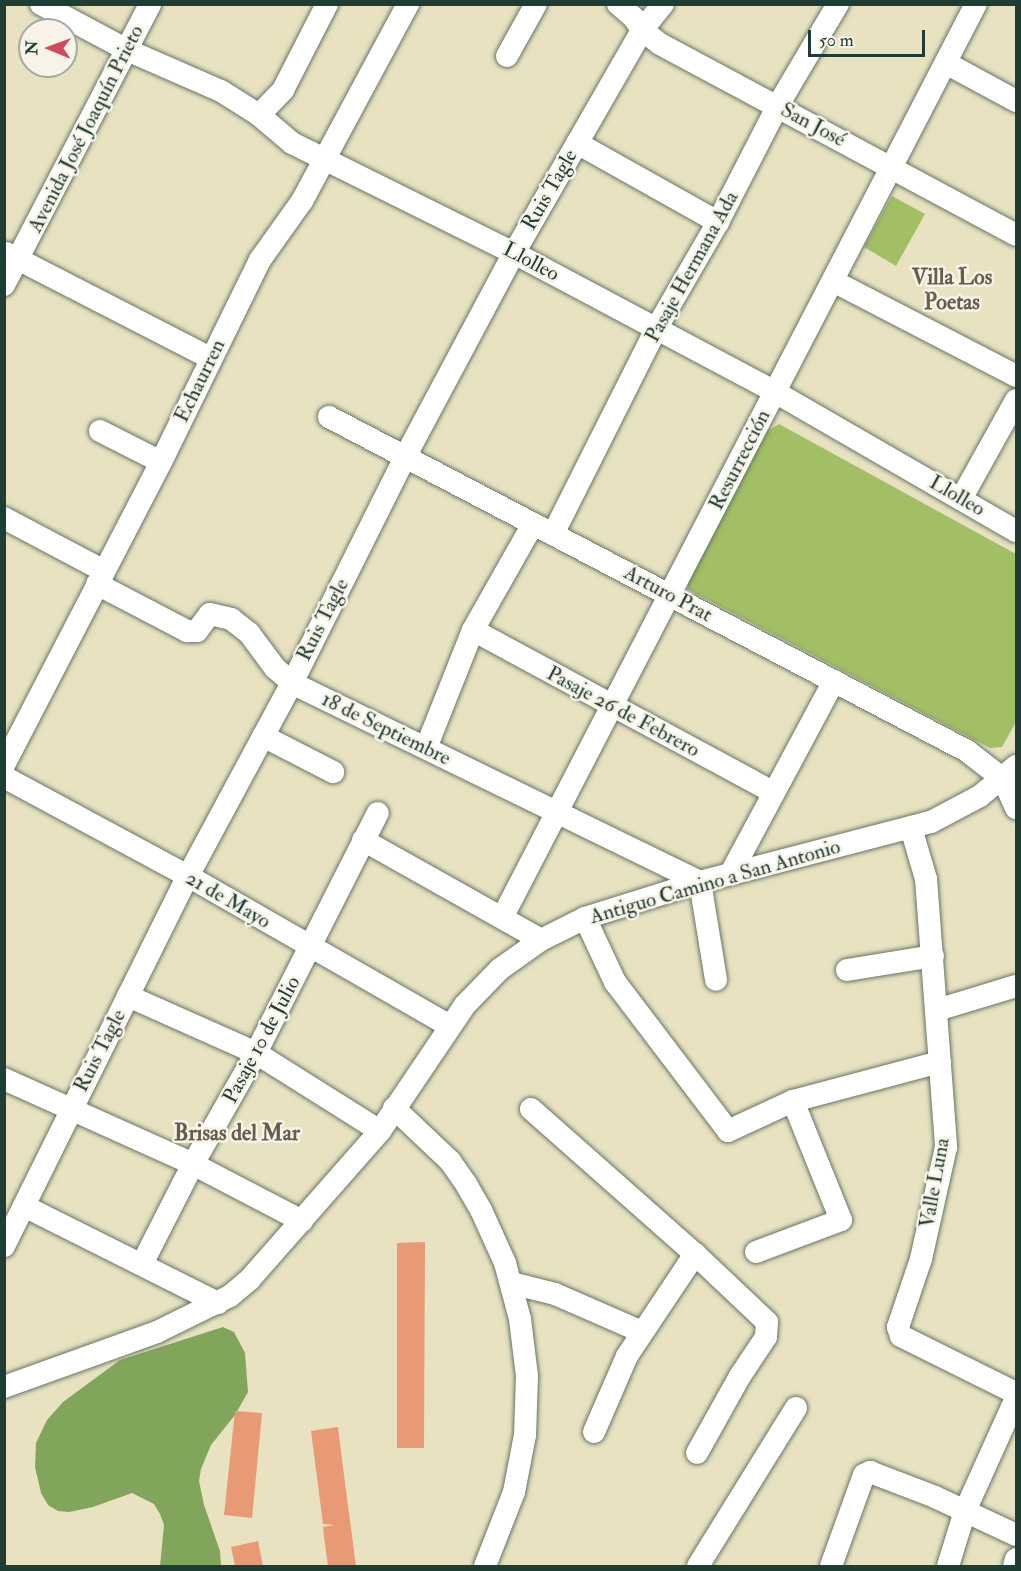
<!DOCTYPE html>
<html>
<head>
<meta charset="utf-8">
<style>
  body { margin:0 }
  #map { position:relative; width:1021px; height:1571px; overflow:hidden; background:#e8e2c1; font-family:"IM FELL Double Pica",serif }
  div>[style] { position:absolute }
  .green>* { inset:0; background:#a2bf66 }
  .forest>* { inset:0; background:#81a65b }
  .building>* { inset:0; background:#e89a75 }
  .roads { filter:drop-shadow(0 0 2px #657765) drop-shadow(0 0 2px #657765) }
  .minor>* { height:22px; margin:-11px; padding:0 11px; transform-origin:11px; border-radius:11px; background:#fff }
  span { translate:-50% -50%; white-space:nowrap; text-align:center; line-height:1.15; -webkit-text-stroke:5px #f7f3e8; paint-order:stroke }
  .street-label { font-size:21px; color:#1f3d34 }
  .neighbourhood-label { font-size:22px; color:#655e4b; font-weight:700 }
  .frame { position:absolute; inset:0; border:6px solid #1f3d34; pointer-events:none }
  .north { position:absolute; left:18px; top:18px; width:60px; height:60px; box-sizing:border-box; background:#f7f3e8; border:2px solid #a1aaa0; border-radius:50%; rotate:271deg; font-size:16px; font-weight:700; line-height:24px; text-align:center; color:#1f3d34 }
  .north::after { content:''; display:block; margin:auto; width:21px; height:27px; background:#d1495b; clip-path:polygon(50% 0,100% 100%,50% 72%,0 100%) }
  .scale { position:absolute; left:808px; top:30px; width:117px; height:27px; box-sizing:border-box; border:3px solid #1f3d34; border-top:0; padding-left:8px; font-size:18px; line-height:21px; white-space:nowrap; color:#1f3d34; -webkit-text-stroke:4px #f7f3e8; paint-order:stroke }
</style>
</head>
<body>
<div id="map">
  <div class="green">
    <i style="clip-path:polygon(892px 196px,925px 214px,896px 266px,864px 247px)"></i>
    <i style="clip-path:polygon(779px 424px,1016px 554px,1016px 722px,1002px 747px,990px 748px,689px 590px,685px 578px,766px 432px)"></i>
  </div>
  <div class="forest">
    <i style="clip-path:polygon(223px 1327px,234px 1332px,245px 1353px,248px 1392px,235px 1415px,211px 1445px,201px 1469px,199px 1481px,204px 1505px,220px 1551px,221px 1566px,160px 1566px,164px 1525px,160px 1514px,154px 1504px,132px 1493px,93px 1507px,69px 1512px,58px 1511px,48px 1505px,41px 1493px,35px 1467px,36px 1443px,47px 1420px,63px 1402px,120px 1360px)"></i>
  </div>
  <div class="building">
    <i style="clip-path:polygon(425px 1242px,424px 1448px,397px 1448px,397px 1243px)"></i>
    <i style="clip-path:polygon(235px 1411px,262px 1413px,252px 1518px,224px 1515px)"></i>
    <i style="clip-path:polygon(338px 1427px,344px 1475px,356px 1566px,328px 1566px,324px 1537px,323px 1527px,334px 1525px,323px 1524px,311px 1431px)"></i>
    <i style="clip-path:polygon(258px 1541px,263px 1566px,235px 1566px,231px 1547px)"></i>
  </div>
  <div class="roads">
    <div class="minor">
      <i style="left:41px;top:4px;width:98px;rotate:28.1deg"></i>
      <i style="left:127px;top:50px;width:103px;rotate:23.6deg"></i>
      <i style="left:221px;top:91px;width:45px;rotate:32.3deg"></i>
      <i style="left:259px;top:115px;width:43px;rotate:40.3deg"></i>
      <i style="left:292px;top:143px;width:248px;rotate:26.4deg"></i>
      <i style="left:514px;top:253px;width:296px;rotate:28deg"></i>
      <i style="left:775px;top:392px;width:278px;rotate:30deg"></i>
      <i style="left:618px;top:4px;width:21px;rotate:41deg"></i>
      <i style="left:634px;top:18px;width:14px;rotate:56deg"></i>
      <i style="left:642px;top:30px;width:23px;rotate:38deg"></i>
      <i style="left:660px;top:44px;width:404px;rotate:28.2deg"></i>
      <i style="left:507px;top:56px;width:60px;rotate:-60.9deg"></i>
      <i style="left:946px;top:63px;width:80px;rotate:28.5deg"></i>
      <i style="left:259px;top:115px;width:35px;rotate:-46deg"></i>
      <i style="left:283px;top:90px;width:97px;rotate:-62.9deg"></i>
      <i style="left:577px;top:143px;width:162px;rotate:29.3deg"></i>
      <i style="left:6px;top:253px;width:229px;rotate:27.2deg"></i>
      <i style="left:833px;top:281px;width:206px;rotate:27.4deg"></i>
      <i style="left:4px;top:285px;width:317px;rotate:-62.5deg"></i>
      <i style="left:329px;top:417px;width:720px;rotate:27.63deg"></i>
      <i style="left:967px;top:751px;width:46px;rotate:37.9deg"></i>
      <i style="left:1003px;top:779px;width:32px;rotate:66deg"></i>
      <i style="left:100px;top:431px;width:68px;rotate:26.9deg"></i>
      <i style="left:961px;top:499px;width:113px;rotate:-60.9deg"></i>
      <i style="left:4px;top:518px;width:113px;rotate:27.9deg"></i>
      <i style="left:553px;top:534px;width:229px;rotate:-63.3deg"></i>
      <i style="left:656px;top:329px;width:124px;rotate:-59.9deg"></i>
      <i style="left:718px;top:222px;width:129px;rotate:-62.8deg"></i>
      <i style="left:777px;top:107px;width:120px;rotate:-59.4deg"></i>
      <i style="left:97px;top:584px;width:102px;rotate:27.6deg"></i>
      <i style="left:187px;top:631px;width:10px"></i>
      <i style="left:197px;top:631px;width:21px;rotate:-53deg"></i>
      <i style="left:210px;top:614px;width:22px;rotate:13deg"></i>
      <i style="left:231px;top:619px;width:23px;rotate:38deg"></i>
      <i style="left:249px;top:633px;width:44px;rotate:53.4deg"></i>
      <i style="left:275px;top:668px;width:23px;rotate:41deg"></i>
      <i style="left:292px;top:683px;width:454px;rotate:26deg"></i>
      <i style="left:700px;top:882px;width:99px;rotate:80.7deg"></i>
      <i style="left:473px;top:630px;width:342px;rotate:28.4deg"></i>
      <i style="left:263px;top:736px;width:79px;rotate:27.2deg"></i>
      <i style="left:426px;top:748px;width:127px;rotate:-68.3deg"></i>
      <i style="left:473px;top:630px;width:122px;rotate:-60.5deg"></i>
      <i style="left:4px;top:765px;width:341px;rotate:-62.6deg"></i>
      <i style="left:161px;top:462px;width:225px;rotate:-63.9deg"></i>
      <i style="left:260px;top:260px;width:72px;rotate:-54.6deg"></i>
      <i style="left:302px;top:201px;width:224px;rotate:-61.7deg"></i>
      <i style="left:4px;top:777px;width:209px;rotate:28.3deg"></i>
      <i style="left:188px;top:876px;width:302px;rotate:29.8deg"></i>
      <i style="left:911px;top:828px;width:53px;rotate:73.6deg"></i>
      <i style="left:926px;top:879px;width:269px;rotate:85.7deg"></i>
      <i style="left:946px;top:1147px;width:115px;rotate:102.6deg"></i>
      <i style="left:921px;top:1259px;width:72px;rotate:108.7deg"></i>
      <i style="left:898px;top:1327px;width:9px;rotate:72deg"></i>
      <i style="left:901px;top:1336px;width:128px;rotate:26.4deg"></i>
      <i style="left:363px;top:840px;width:204px;rotate:29.3deg"></i>
      <i style="left:731px;top:873px;width:218px;rotate:-61.8deg"></i>
      <i style="left:503px;top:916px;width:1027px;rotate:-62.59deg"></i>
      <i style="left:585px;top:918px;width:71px;rotate:64.9deg"></i>
      <i style="left:615px;top:982px;width:187px;rotate:52.8deg"></i>
      <i style="left:728px;top:1131px;width:72px;rotate:-24.8deg"></i>
      <i style="left:793px;top:1101px;width:152px;rotate:-14.9deg"></i>
      <i style="left:847px;top:970px;width:87px;rotate:-9.2deg"></i>
      <i style="left:128px;top:996px;width:140px;rotate:24deg"></i>
      <i style="left:256px;top:1053px;width:146px;rotate:32.2deg"></i>
      <i style="left:937px;top:1010px;width:83px;rotate:-16.9deg"></i>
      <i style="left:4px;top:1079px;width:207px;rotate:24.2deg"></i>
      <i style="left:193px;top:1164px;width:123px;rotate:27.6deg"></i>
      <i style="left:394px;top:1108px;width:77px;rotate:43.4deg"></i>
      <i style="left:450px;top:1161px;width:28px;rotate:55deg"></i>
      <i style="left:466px;top:1184px;width:30px;rotate:60deg"></i>
      <i style="left:481px;top:1210px;width:58px;rotate:65.6deg"></i>
      <i style="left:505px;top:1263px;width:58px;rotate:75deg"></i>
      <i style="left:520px;top:1319px;width:57px;rotate:83deg"></i>
      <i style="left:527px;top:1376px;width:59px;rotate:91.9deg"></i>
      <i style="left:525px;top:1435px;width:58px;rotate:100.9deg"></i>
      <i style="left:514px;top:1492px;width:79px;rotate:111.4deg"></i>
      <i style="left:531px;top:1109px;width:219px;rotate:41.5deg"></i>
      <i style="left:695px;top:1254px;width:99px;rotate:43.4deg"></i>
      <i style="left:767px;top:1322px;width:15px;rotate:94deg"></i>
      <i style="left:766px;top:1337px;width:47px;rotate:123.7deg"></i>
      <i style="left:740px;top:1376px;width:88px;rotate:119.2deg"></i>
      <i style="left:24px;top:1206px;width:217px;rotate:26.6deg"></i>
      <i style="left:4px;top:1246px;width:413px;rotate:-63.6deg"></i>
      <i style="left:188px;top:876px;width:219px;rotate:-61.7deg"></i>
      <i style="left:292px;top:683px;width:253px;rotate:-63.4deg"></i>
      <i style="left:405px;top:457px;width:231px;rotate:-61.9deg"></i>
      <i style="left:514px;top:253px;width:257px;rotate:-60.1deg"></i>
      <i style="left:642px;top:30px;width:33px;rotate:-51deg"></i>
      <i style="left:756px;top:1252px;width:91px;rotate:-20.6deg"></i>
      <i style="left:841px;top:1220px;width:128px;rotate:-112deg"></i>
      <i style="left:142px;top:1264px;width:112px;rotate:-63deg"></i>
      <i style="left:193px;top:1164px;width:128px;rotate:-60.4deg"></i>
      <i style="left:256px;top:1053px;width:269px;rotate:-63.1deg"></i>
      <i style="left:511px;top:1283px;width:45px;rotate:14deg"></i>
      <i style="left:555px;top:1294px;width:95px;rotate:23.6deg"></i>
      <i style="left:4px;top:1387px;width:163px;rotate:-19.8deg"></i>
      <i style="left:157px;top:1332px;width:81px;rotate:-26.3deg"></i>
      <i style="left:230px;top:1296px;width:26px;rotate:-40deg"></i>
      <i style="left:250px;top:1279px;width:197px;rotate:-48.7deg"></i>
      <i style="left:380px;top:1131px;width:152px;rotate:-56deg"></i>
      <i style="left:465px;top:1005px;width:50px;rotate:-45.8deg"></i>
      <i style="left:500px;top:969px;width:50px;rotate:-35.3deg"></i>
      <i style="left:541px;top:940px;width:49px;rotate:-26.6deg"></i>
      <i style="left:585px;top:918px;width:121px;rotate:-17.4deg"></i>
      <i style="left:700px;top:882px;width:239px;rotate:-14.6deg"></i>
      <i style="left:931px;top:822px;width:55px;rotate:-28deg"></i>
      <i style="left:980px;top:796px;width:47px;rotate:-39.8deg"></i>
      <i style="left:594px;top:1432px;width:83px;rotate:-66.5deg"></i>
      <i style="left:627px;top:1356px;width:123px;rotate:-56.3deg"></i>
      <i style="left:698px;top:1566px;width:186px;rotate:-58.2deg"></i>
      <i style="left:831px;top:1566px;width:97px;rotate:-70.1deg"></i>
      <i style="left:864px;top:1475px;width:7px;rotate:-27deg"></i>
      <i style="left:870px;top:1472px;width:70px;rotate:21deg"></i>
      <i style="left:935px;top:1497px;width:89px;rotate:25.1deg"></i>
      <i style="left:948px;top:1566px;width:58px;rotate:-72.8deg"></i>
      <i style="left:965px;top:1511px;width:124px;rotate:-65.7deg"></i>
      <i style="left:1014px;top:1566px;width:7px;rotate:-74deg"></i>
    </div>
  </div>
  <div class="street-label">
    <span style="left:813px;top:125px;rotate:28deg">San José</span>
    <span style="left:86px;top:129px;rotate:-63deg">Avenida José Joaquín Prieto</span>
    <span style="left:550px;top:190px;rotate:-60deg">Ruis Tagle</span>
    <span style="left:531px;top:262px;rotate:28deg">Llolleo</span>
    <span style="left:692px;top:267px;rotate:-61deg">Pasaje Hermana Ada</span>
    <span style="left:200px;top:381px;rotate:-64deg">Echaurren</span>
    <span style="left:740px;top:460px;rotate:-63deg">Resurrección</span>
    <span style="left:957px;top:496px;rotate:30deg">Llolleo</span>
    <span style="left:668px;top:594px;rotate:28deg">Arturo Prat</span>
    <span style="left:323px;top:620px;rotate:-63deg">Ruis Tagle</span>
    <span style="left:623px;top:712px;rotate:28deg">Pasaje 26 de Febrero</span>
    <span style="left:386px;top:729px;rotate:26deg">18 de Septiembre</span>
    <span style="left:715px;top:882px;rotate:-16deg">Antiguo Camino a San Antonio</span>
    <span style="left:228px;top:900px;rotate:30deg">21 de Mayo</span>
    <span style="left:262px;top:1040px;rotate:-62deg">Pasaje 10 de Julio</span>
    <span style="left:100px;top:1051px;rotate:-63deg">Ruis Tagle</span>
    <span style="left:935px;top:1183px;rotate:-80deg">Valle Luna</span>
  </div>
  <div class="neighbourhood-label">
    <span style="left:952px;top:290px">Villa Los<br>Poetas</span>
    <span style="left:237px;top:1134px">Brisas del Mar</span>
  </div>
  <div class="frame"></div>
  <div class="north">N</div>
  <div class="scale">50 m</div>
</div>
</body>
</html>
